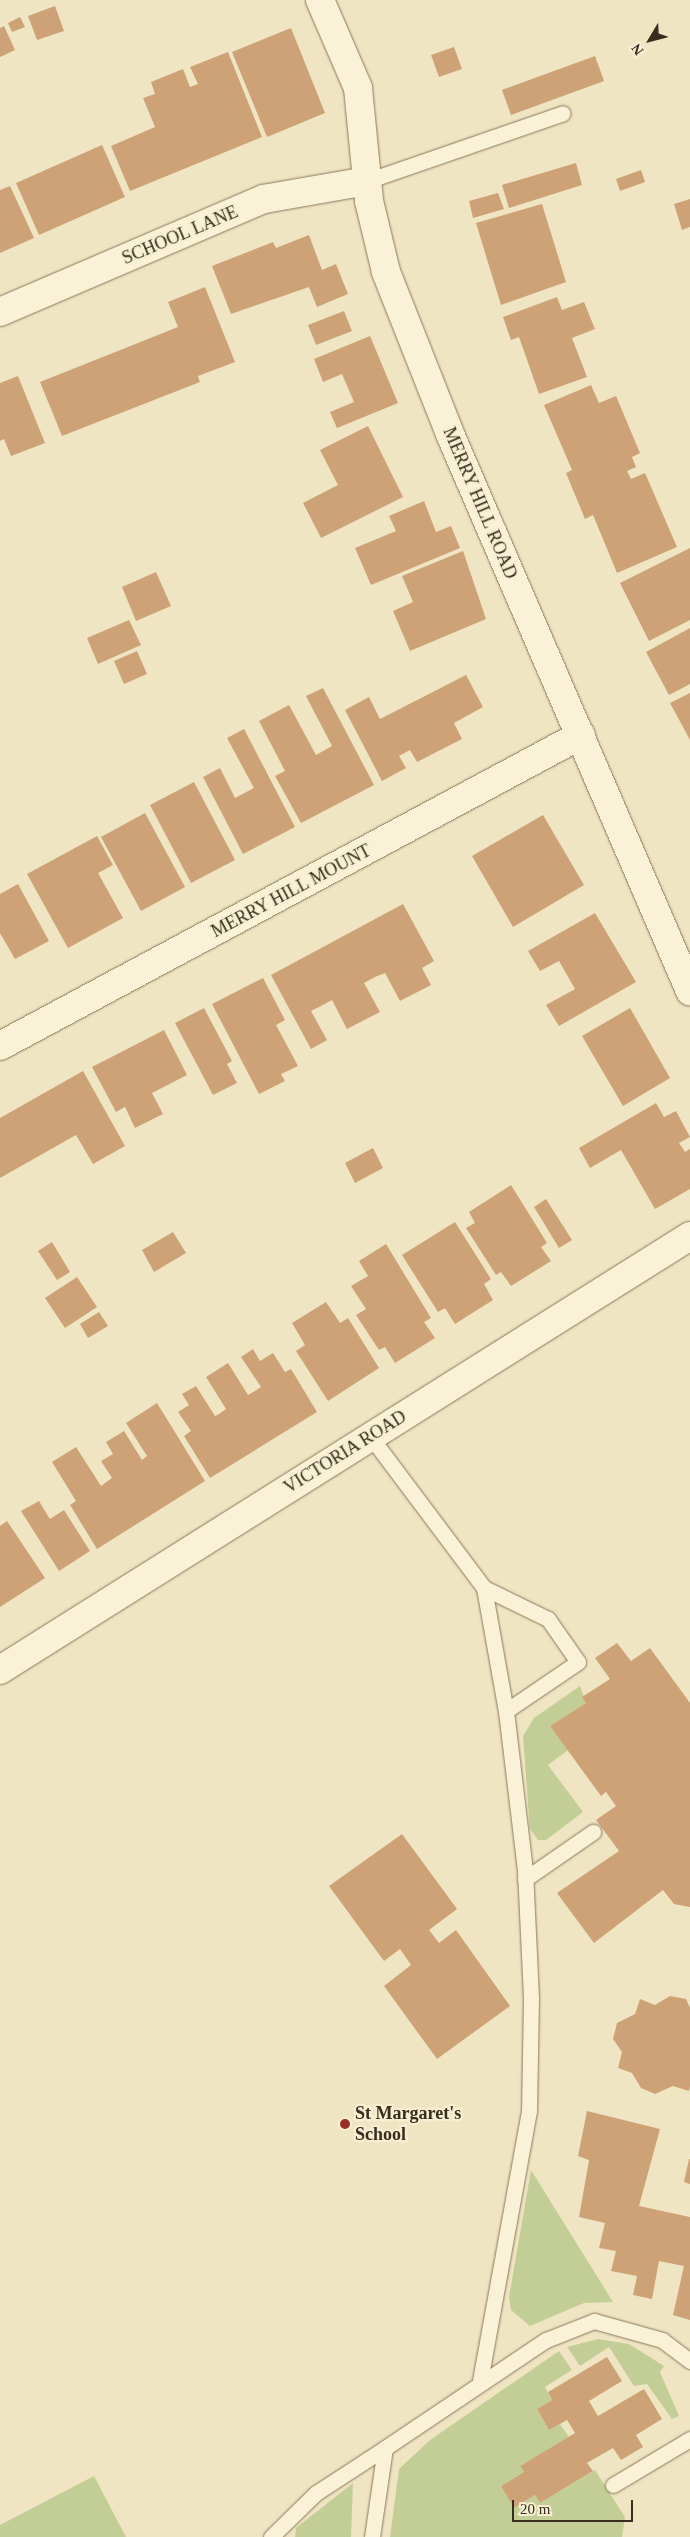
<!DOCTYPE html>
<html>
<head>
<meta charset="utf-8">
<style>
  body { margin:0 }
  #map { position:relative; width:690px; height:2537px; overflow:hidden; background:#efe5c3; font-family:Georgia,serif }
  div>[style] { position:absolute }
  .green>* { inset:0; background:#c3ce96 }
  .building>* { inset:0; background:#cea277 }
  .roads { filter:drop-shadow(0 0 1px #8a7759) drop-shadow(0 0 1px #8a7759) }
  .service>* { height:15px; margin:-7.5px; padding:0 7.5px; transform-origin:7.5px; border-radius:7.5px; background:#faf2d6 }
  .minor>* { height:28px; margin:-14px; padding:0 14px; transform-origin:14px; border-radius:14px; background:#faf2d6 }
  .tertiary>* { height:28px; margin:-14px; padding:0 14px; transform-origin:14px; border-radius:14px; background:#faf2d6 }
  .dots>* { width:14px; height:14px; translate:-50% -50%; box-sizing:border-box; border:2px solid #f6efd2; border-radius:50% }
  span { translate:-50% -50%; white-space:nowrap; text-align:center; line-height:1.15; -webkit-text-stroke:4.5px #f6efd2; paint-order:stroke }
  .street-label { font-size:18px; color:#392d1e }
  .poi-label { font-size:18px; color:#392d1e; font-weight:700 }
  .left { translate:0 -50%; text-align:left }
  .north { position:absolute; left:625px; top:15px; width:50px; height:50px; -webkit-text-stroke:4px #f6efd2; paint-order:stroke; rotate:233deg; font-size:14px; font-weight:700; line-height:20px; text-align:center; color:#392d1e }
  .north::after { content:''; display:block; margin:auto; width:18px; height:22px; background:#392d1e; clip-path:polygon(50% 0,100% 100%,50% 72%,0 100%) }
  .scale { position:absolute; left:512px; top:2500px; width:121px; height:22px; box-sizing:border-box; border:2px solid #392d1e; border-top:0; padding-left:6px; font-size:15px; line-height:18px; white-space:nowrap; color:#392d1e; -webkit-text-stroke:4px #f6efd2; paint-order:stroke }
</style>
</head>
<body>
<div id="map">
  <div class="green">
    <i style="clip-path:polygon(580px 1686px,586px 1703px,550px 1726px,568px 1750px,548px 1765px,583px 1812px,546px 1840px,538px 1840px,530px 1829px,523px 1736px,534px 1718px)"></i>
    <i style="clip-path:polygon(531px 2170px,613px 2302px,584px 2303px,530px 2326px,511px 2310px,509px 2297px)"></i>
    <i style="clip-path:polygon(598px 2339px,629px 2344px,664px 2366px,660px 2372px,679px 2416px,672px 2419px,647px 2384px,634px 2386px,609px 2347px,580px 2366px,567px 2347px)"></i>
    <i style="clip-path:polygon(559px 2351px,572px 2370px,545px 2387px,552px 2400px,537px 2409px,549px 2430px,560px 2424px,569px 2437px,520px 2466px,524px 2472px,501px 2486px,514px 2508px,535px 2495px,540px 2503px,595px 2470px,625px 2517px,622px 2537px,390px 2537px,399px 2469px,430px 2440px)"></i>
    <i style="clip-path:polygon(94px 2476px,126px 2537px,0 2537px,0 2525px)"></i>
    <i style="clip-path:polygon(353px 2483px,351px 2537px,295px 2537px,296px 2528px)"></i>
  </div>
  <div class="building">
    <i style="clip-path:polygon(55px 6px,64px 31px,37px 40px,28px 16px)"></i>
    <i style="clip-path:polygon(20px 17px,25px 27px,12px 32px,8px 23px)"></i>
    <i style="clip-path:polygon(4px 26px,15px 50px,0 57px,0 28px)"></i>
    <i style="clip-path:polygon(291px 28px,325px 113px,267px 137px,232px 52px)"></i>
    <i style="clip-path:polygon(454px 47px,462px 69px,439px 77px,431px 55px)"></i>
    <i style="clip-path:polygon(228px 52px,262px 137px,130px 191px,111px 146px,155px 127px,143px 98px,155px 94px,151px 82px,183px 69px,190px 87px,198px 84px,190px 67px)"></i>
    <i style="clip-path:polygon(595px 56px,604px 81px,511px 115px,502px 90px)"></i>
    <i style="clip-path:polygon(102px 145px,125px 197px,39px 235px,16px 183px)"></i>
    <i style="clip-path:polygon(576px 163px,582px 185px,509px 208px,502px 185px)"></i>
    <i style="clip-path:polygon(641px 170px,645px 182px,620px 191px,616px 179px)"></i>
    <i style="clip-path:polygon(10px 186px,34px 238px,0 253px,0 190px)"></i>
    <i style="clip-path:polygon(498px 193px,504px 209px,473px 218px,469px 201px)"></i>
    <i style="clip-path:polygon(690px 199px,690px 227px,682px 230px,674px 204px)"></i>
    <i style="clip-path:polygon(542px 204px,566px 282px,501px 305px,476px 223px)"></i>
    <i style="clip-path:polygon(309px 235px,322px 270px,336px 264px,348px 294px,317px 307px,309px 287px,231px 314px,212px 266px,273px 242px,276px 248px)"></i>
    <i style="clip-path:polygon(205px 287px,235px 362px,198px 376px,200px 382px,62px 436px,40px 382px,178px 327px,168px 302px)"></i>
    <i style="clip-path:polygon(557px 297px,562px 310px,584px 302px,595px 329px,572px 338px,587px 377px,539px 394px,519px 337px,511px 340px,503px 317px)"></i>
    <i style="clip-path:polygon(344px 311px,352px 331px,316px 345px,308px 325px)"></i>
    <i style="clip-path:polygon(370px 336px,398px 403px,337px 428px,330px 412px,354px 402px,342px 374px,323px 382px,314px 359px)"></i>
    <i style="clip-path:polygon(18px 376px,45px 443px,11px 456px,4px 439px,0 441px,0 383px)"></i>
    <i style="clip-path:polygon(591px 385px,599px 403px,616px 396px,640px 453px,632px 457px,636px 467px,627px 471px,631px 479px,645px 473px,677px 547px,617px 573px,593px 515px,585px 519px,566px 473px,572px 470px,544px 405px)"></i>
    <i style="clip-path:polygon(368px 426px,403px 497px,321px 538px,303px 503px,338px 485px,320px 450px)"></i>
    <i style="clip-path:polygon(424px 501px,436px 532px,451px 526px,460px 548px,371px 585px,355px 548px,396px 531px,389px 516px)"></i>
    <i style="clip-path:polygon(690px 548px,690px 620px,649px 641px,620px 583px)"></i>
    <i style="clip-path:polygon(463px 551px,486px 619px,410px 651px,393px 611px,413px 602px,402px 576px)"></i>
    <i style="clip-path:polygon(156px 572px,171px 606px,136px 621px,122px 587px)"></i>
    <i style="clip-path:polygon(129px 620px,141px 645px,98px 664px,87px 638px)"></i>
    <i style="clip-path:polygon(690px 628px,690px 684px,669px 695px,646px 652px)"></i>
    <i style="clip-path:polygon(137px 651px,147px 674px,124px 684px,114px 661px)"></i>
    <i style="clip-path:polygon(466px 675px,483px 707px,454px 723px,462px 739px,417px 762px,410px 750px,399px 756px,406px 768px,382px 781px,345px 710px,369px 697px,380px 719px)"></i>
    <i style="clip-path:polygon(323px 688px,374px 785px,301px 823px,275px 776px,285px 771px,259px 721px,289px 705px,316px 755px,332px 746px,306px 696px)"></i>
    <i style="clip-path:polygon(690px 693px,690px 740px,670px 703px)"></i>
    <i style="clip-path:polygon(244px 729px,295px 827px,243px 854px,203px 777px,220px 768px,235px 798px,254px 788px,227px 738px)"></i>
    <i style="clip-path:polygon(194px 782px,235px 860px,191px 883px,150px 805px)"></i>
    <i style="clip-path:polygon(145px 813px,185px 887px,141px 911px,101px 837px)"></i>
    <i style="clip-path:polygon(543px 815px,584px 885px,513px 927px,472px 856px)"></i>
    <i style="clip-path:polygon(97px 836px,113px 865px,98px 873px,123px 918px,68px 948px,27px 874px)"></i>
    <i style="clip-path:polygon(18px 884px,49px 941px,15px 959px,0 933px,0 894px)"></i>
    <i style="clip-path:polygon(403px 904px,434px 961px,422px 968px,431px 985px,400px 1001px,385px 973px,375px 977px,364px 983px,380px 1012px,347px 1029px,332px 1000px,321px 1006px,311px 1011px,327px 1040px,311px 1049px,271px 975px)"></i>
    <i style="clip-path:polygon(595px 913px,636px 982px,559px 1026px,546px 1005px,575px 989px,559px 961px,540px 971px,528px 951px)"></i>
    <i style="clip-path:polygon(263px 978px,285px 1020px,276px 1025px,298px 1066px,281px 1074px,285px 1081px,259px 1094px,212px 1004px)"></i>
    <i style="clip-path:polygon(204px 1008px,232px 1061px,227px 1064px,237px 1083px,213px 1095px,175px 1023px)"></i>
    <i style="clip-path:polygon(630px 1008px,670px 1078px,623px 1106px,582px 1036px)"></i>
    <i style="clip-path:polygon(164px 1030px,187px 1075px,152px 1093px,163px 1114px,135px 1128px,125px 1107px,116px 1112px,92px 1067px)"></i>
    <i style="clip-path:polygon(83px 1071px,125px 1146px,93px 1164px,76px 1135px,0 1178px,0 1118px)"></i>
    <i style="clip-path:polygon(656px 1103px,664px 1117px,676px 1111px,690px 1137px,679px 1143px,685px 1152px,690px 1149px,690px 1189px,655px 1209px,621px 1150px,590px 1168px,579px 1148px)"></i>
    <i style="clip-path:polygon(373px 1148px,383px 1168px,355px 1183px,345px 1163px)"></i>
    <i style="clip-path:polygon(511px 1185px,547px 1243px,541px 1247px,551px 1261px,511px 1286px,501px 1272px,496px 1275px,466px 1228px,475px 1223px,469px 1212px)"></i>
    <i style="clip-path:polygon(546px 1199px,572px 1240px,559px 1248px,534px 1207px)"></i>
    <i style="clip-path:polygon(455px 1222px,491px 1279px,484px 1284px,493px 1300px,455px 1324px,445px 1308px,438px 1312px,402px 1255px)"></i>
    <i style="clip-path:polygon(173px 1232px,186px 1253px,154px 1272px,142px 1250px)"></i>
    <i style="clip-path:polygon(52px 1242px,70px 1272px,57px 1280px,38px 1251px)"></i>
    <i style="clip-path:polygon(386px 1244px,431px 1318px,424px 1322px,435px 1338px,395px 1363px,385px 1347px,379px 1350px,356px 1315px,366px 1309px,351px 1286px,368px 1276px,359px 1261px)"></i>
    <i style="clip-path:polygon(77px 1277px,97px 1307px,65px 1328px,45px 1298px)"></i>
    <i style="clip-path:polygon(326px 1302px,340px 1323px,348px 1318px,379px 1368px,328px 1401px,296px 1351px,305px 1345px,292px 1323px)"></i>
    <i style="clip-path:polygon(99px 1312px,108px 1326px,88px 1338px,80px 1324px)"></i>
    <i style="clip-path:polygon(253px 1349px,260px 1361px,273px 1353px,285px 1372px,291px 1369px,317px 1412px,210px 1478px,184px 1436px,191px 1431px,178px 1412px,189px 1405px,182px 1394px,196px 1386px,215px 1416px,219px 1414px,226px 1409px,206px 1377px,228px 1363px,248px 1395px,255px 1391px,261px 1387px,241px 1357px)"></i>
    <i style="clip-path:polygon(157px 1403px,205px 1481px,97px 1549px,70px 1505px,76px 1501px,52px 1462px,76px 1447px,101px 1486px,112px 1478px,101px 1461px,113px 1454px,106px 1442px,124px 1431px,142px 1460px,147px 1456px,126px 1423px)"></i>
    <i style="clip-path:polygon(39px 1501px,50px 1519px,64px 1510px,90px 1551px,59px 1571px,21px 1511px)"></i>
    <i style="clip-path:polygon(7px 1521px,45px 1578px,0 1607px,0 1526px)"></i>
    <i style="clip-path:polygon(617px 1643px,631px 1661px,650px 1648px,690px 1703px,690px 1907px,674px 1904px,663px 1890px,594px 1943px,557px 1893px,619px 1851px,596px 1820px,616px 1806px,606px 1792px,601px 1796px,550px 1726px,586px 1703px,582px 1697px,610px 1679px,595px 1658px)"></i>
    <i style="clip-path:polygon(402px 1834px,457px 1909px,429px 1930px,439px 1943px,456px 1930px,510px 2006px,437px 2059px,384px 1986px,411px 1965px,400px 1949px,384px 1961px,329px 1886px)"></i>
    <i style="clip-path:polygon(670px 1996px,686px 1999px,690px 2008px,690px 2087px,689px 2091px,673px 2086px,655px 2094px,641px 2088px,632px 2073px,618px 2068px,622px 2052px,613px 2039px,617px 2023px,635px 2014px,640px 1999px,655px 2005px)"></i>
    <i style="clip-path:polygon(587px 2111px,660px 2129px,639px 2206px,690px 2217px,690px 2320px,673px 2315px,684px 2266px,659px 2261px,652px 2299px,633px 2295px,637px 2276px,611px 2271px,616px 2251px,599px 2248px,605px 2223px,579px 2217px,589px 2160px,578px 2156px)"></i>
    <i style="clip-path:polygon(689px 2159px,690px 2159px,690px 2184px,684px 2182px)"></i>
    <i style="clip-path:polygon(607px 2357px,622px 2381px,589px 2401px,598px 2416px,644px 2389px,662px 2419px,636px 2435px,643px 2447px,621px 2460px,613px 2448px,587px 2463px,593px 2471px,540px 2503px,535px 2495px,514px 2508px,501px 2486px,524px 2472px,520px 2466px,575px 2433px,567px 2420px,549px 2430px,537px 2409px,552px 2400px,548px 2392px)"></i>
  </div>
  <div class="roads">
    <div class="service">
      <i style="left:367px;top:181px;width:207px;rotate:-19.1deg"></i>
      <i style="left:370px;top:1436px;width:190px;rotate:53.1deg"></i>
      <i style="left:484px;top:1588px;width:125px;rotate:79.9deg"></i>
      <i style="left:506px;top:1711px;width:160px;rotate:83.2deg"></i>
      <i style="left:525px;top:1870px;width:128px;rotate:87.3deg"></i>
      <i style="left:531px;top:1998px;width:113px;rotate:91deg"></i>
      <i style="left:529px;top:2111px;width:274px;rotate:100.3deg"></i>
      <i style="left:484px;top:1588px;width:71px;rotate:25.8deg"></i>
      <i style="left:548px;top:1619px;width:52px;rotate:55.1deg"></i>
      <i style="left:578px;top:1662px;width:87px;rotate:145.8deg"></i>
      <i style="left:525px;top:1879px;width:83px;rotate:-34.7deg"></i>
      <i style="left:613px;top:2485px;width:90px;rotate:-30.9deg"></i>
      <i style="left:271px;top:2537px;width:63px;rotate:-44.4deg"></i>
      <i style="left:316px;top:2493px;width:82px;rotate:-33.1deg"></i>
      <i style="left:372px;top:2537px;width:90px;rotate:-81.7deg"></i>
      <i style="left:385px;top:2448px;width:194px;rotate:-33.9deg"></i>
      <i style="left:546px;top:2340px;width:52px;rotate:-21.6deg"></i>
      <i style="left:594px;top:2321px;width:71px;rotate:15.6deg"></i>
      <i style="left:662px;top:2340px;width:35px;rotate:37deg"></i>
    </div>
    <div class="minor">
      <i style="left:0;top:1046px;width:659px;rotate:-28.16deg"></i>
      <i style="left:0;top:1670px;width:815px;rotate:-32.17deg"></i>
    </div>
    <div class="tertiary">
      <i style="left:320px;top:0;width:96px;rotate:66.6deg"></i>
      <i style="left:358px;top:88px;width:114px;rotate:84.4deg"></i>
      <i style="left:369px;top:201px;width:73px;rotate:76.5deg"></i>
      <i style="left:386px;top:272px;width:174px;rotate:68.4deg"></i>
      <i style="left:450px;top:434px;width:607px;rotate:66.69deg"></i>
      <i style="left:0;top:312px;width:287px;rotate:-23.2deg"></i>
      <i style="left:264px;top:199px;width:105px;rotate:-9.9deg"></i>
    </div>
  </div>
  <div class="dots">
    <i style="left:345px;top:2124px;background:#9a2f27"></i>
  </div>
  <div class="street-label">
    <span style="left:180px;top:235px;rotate:-23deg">SCHOOL LANE</span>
    <span style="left:480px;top:503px;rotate:67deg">MERRY HILL ROAD</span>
    <span style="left:291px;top:891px;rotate:-28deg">MERRY HILL MOUNT</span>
    <span style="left:345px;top:1452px;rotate:-32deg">VICTORIA ROAD</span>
  </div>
  <div class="poi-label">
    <span class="left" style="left:355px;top:2124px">St Margaret's<br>School</span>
  </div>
  <div class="north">N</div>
  <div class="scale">20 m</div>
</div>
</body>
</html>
